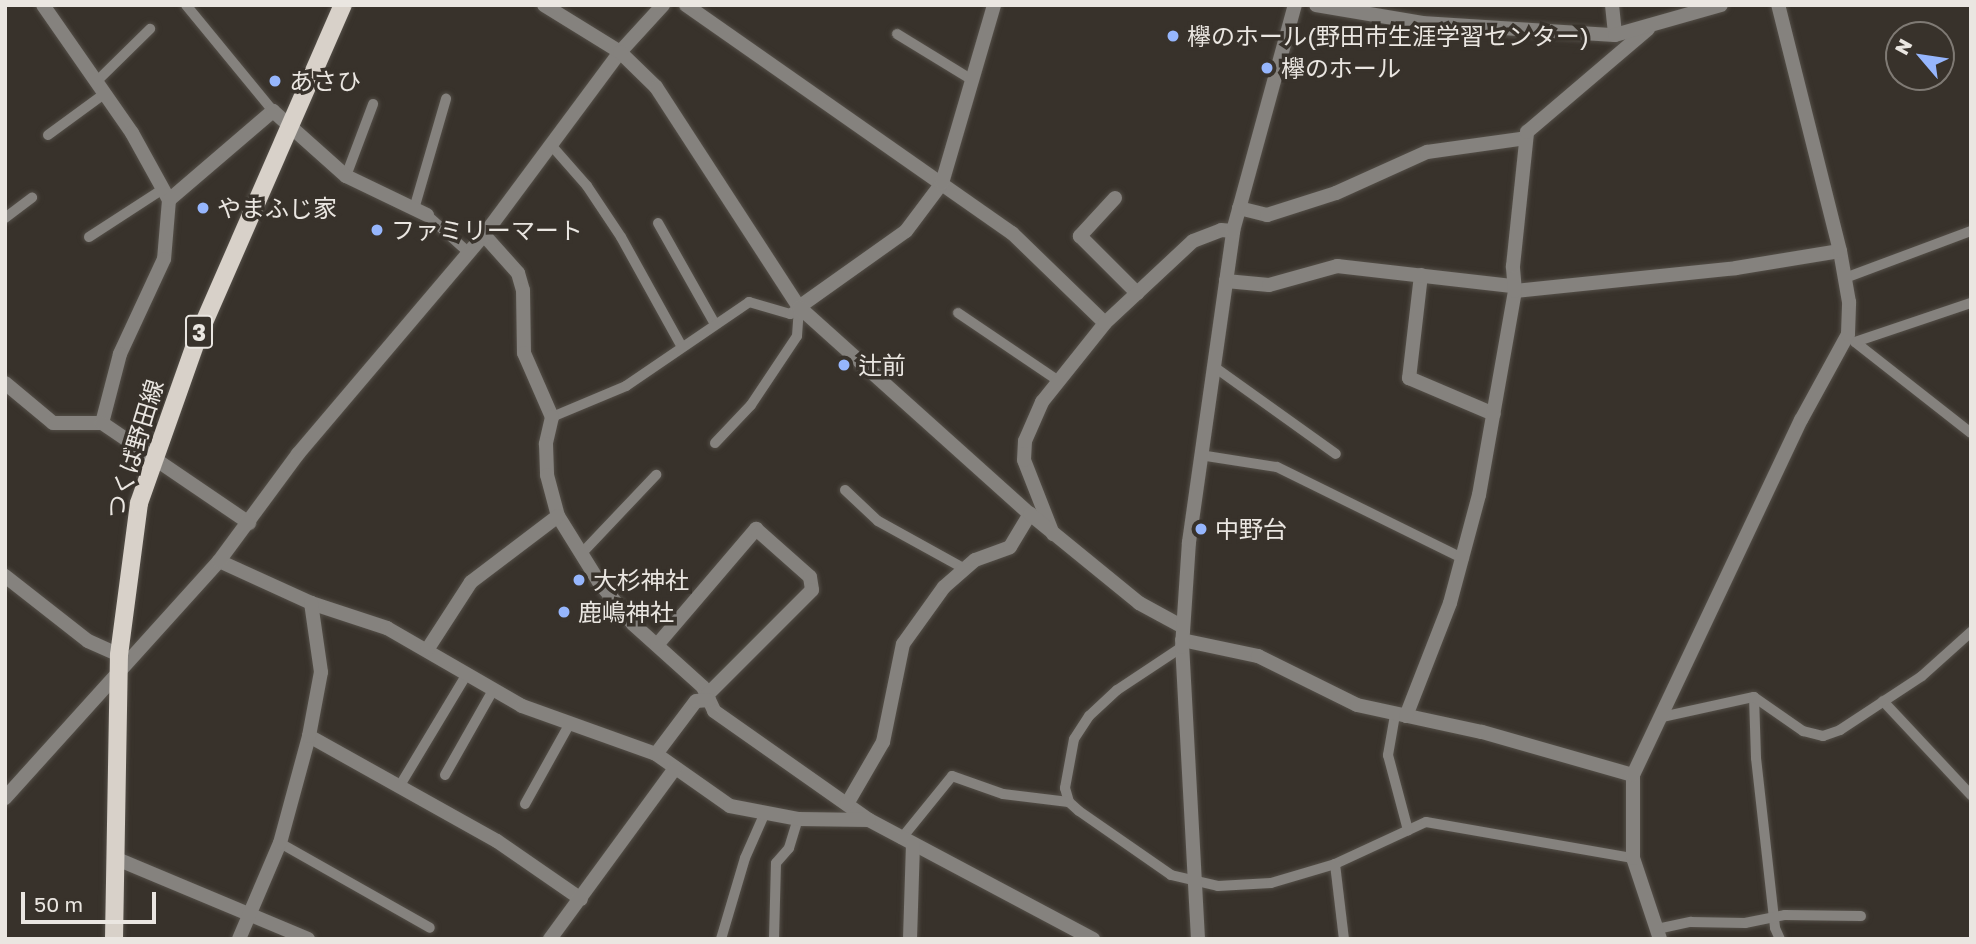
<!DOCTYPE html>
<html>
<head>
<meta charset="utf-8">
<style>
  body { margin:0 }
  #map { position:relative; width:1976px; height:944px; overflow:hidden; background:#38322b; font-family:"Golos Text","Noto Sans JP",sans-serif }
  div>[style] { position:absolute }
  .roads { filter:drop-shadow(0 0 2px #544f48) drop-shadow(0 0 2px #544f48) }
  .service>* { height:10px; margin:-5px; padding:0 5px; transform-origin:5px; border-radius:5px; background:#85827e }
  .minor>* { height:14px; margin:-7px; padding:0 7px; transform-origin:7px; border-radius:7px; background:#85827e }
  .tertiary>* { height:14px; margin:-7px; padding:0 7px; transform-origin:7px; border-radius:7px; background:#85827e }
  .primary>* { height:18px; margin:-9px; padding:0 9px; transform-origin:9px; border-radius:9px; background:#d8d1c9 }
  .dots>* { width:19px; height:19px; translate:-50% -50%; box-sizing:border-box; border:4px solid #38322b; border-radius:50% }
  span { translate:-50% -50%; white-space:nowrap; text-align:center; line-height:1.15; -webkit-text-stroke:7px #38322b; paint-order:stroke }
  .shield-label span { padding:2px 5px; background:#38322b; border:2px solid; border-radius:5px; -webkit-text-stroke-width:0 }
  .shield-label { font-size:23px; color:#eae6e1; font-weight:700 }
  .poi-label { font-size:24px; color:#eae6e1 }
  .left { translate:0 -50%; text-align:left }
  .street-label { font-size:24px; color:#eae6e1 }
  .frame { position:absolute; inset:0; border:7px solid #eae6e1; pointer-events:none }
  .north { position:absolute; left:1885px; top:21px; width:70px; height:70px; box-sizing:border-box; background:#38322b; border:2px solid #7f7a74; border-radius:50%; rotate:299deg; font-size:19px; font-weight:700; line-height:28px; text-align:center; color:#eae6e1 }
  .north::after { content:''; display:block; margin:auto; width:24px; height:32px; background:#96b6fd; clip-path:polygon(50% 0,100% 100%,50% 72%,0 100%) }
  .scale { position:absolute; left:21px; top:892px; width:135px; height:32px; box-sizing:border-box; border:4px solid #eae6e1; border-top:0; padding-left:9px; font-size:21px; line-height:24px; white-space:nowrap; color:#eae6e1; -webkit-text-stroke:5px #38322b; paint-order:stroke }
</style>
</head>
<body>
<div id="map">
  <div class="roads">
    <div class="service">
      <i style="left:186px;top:5px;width:137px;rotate:50.6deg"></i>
      <i style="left:897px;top:34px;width:88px;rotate:31.5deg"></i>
      <i style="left:96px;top:82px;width:76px;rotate:-44.5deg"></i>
      <i style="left:48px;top:135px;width:69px;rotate:-36.2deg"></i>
      <i style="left:551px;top:145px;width:55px;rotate:48.7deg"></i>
      <i style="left:587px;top:186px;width:61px;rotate:56.3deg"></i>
      <i style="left:621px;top:237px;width:126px;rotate:61deg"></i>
      <i style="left:346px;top:176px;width:77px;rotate:-69.4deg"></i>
      <i style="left:414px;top:209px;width:115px;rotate:-73.8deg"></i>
      <i style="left:427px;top:215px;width:57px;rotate:42.1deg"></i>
      <i style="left:5px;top:218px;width:34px;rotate:-37deg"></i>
      <i style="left:658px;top:223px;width:116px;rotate:60.6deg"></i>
      <i style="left:89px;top:237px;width:88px;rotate:-33deg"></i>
      <i style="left:1845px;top:278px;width:134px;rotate:-20.5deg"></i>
      <i style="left:958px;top:313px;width:118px;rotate:34deg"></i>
      <i style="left:1855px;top:342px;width:147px;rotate:38.1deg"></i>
      <i style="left:1855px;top:342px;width:122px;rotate:-18.6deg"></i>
      <i style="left:1213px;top:366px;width:151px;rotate:35.6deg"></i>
      <i style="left:552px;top:417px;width:80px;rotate:-22.7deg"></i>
      <i style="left:626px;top:386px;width:149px;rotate:-34.3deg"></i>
      <i style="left:749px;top:302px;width:43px;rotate:16.3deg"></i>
      <i style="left:790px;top:314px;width:11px;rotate:-38deg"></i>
      <i style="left:715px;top:443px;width:52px;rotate:-46.5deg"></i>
      <i style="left:751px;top:405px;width:83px;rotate:-56.3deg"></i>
      <i style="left:797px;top:336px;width:29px;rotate:-86deg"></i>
      <i style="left:1200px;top:455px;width:78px;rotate:8.9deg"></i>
      <i style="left:1277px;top:467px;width:208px;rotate:26.2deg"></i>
      <i style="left:845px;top:490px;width:45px;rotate:43.2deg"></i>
      <i style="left:878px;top:521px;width:97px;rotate:28.9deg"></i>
      <i style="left:582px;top:553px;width:108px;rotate:-46.5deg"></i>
      <i style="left:1182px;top:647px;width:78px;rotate:146.5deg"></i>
      <i style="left:1117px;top:690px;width:38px;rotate:137deg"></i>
      <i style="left:1089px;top:716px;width:27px;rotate:123deg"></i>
      <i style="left:1074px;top:739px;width:50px;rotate:100.4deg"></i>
      <i style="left:1065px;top:788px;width:15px;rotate:74deg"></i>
      <i style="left:1069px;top:802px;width:13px;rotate:42deg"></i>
      <i style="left:1079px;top:811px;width:112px;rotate:34.8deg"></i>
      <i style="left:1171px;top:875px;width:48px;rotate:13.2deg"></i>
      <i style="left:1218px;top:886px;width:53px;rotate:-3.2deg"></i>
      <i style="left:1271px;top:883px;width:67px;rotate:-16.5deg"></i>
      <i style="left:1335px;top:864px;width:100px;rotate:-24.8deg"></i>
      <i style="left:1426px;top:822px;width:210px;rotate:9.9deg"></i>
      <i style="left:1754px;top:697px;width:61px;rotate:88.1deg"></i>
      <i style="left:1756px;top:758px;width:171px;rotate:83.6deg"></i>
      <i style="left:1775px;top:928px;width:12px;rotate:66deg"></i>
      <i style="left:1883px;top:701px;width:129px;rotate:46.9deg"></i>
      <i style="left:1395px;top:715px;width:41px;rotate:99.9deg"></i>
      <i style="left:1388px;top:755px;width:78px;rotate:75.1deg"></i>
      <i style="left:1662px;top:717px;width:94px;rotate:-12.3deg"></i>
      <i style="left:1754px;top:697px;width:60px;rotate:34.8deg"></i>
      <i style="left:1803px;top:731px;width:21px;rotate:14deg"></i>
      <i style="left:1823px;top:736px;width:18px;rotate:-19deg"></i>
      <i style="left:1840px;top:730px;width:98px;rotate:-33.4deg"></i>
      <i style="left:1922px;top:676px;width:66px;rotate:-41.9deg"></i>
      <i style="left:445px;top:775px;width:98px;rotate:-60.5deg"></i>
      <i style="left:399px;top:787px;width:132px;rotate:-59deg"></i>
      <i style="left:525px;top:804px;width:90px;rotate:-60.9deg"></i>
      <i style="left:901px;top:839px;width:81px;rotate:-51deg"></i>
      <i style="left:952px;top:776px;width:54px;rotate:19.4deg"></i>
      <i style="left:1003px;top:794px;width:66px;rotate:6.9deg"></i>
      <i style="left:280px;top:843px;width:172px;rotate:29.5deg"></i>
      <i style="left:1335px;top:864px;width:76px;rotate:83.2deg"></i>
      <i style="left:1657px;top:929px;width:35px;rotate:-12deg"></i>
      <i style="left:1691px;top:922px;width:54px;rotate:1.1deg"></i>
      <i style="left:1745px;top:923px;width:41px;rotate:-11.3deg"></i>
      <i style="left:1785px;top:915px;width:76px;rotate:0.8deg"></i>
      <i style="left:721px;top:939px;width:84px;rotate:-73.5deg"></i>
      <i style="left:745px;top:858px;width:47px;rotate:-66.2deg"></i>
      <i style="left:774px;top:939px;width:76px;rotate:-88.5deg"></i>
      <i style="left:776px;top:863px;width:20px;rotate:-49deg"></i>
      <i style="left:789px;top:848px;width:30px;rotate:-73deg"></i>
    </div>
    <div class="minor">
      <i style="left:43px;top:5px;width:156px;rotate:55.2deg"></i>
      <i style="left:132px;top:133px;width:77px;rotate:61.1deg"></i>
      <i style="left:169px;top:200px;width:59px;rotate:94.8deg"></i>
      <i style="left:164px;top:259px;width:105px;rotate:114.9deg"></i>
      <i style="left:120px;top:354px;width:71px;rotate:104.6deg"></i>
      <i style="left:686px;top:5px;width:398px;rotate:35deg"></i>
      <i style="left:1012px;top:233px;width:129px;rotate:44.1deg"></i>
      <i style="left:1612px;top:5px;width:30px;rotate:84deg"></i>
      <i style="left:1115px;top:198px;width:52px;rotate:132.6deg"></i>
      <i style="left:1080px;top:236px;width:81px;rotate:45deg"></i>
      <i style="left:169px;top:200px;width:137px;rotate:-40.6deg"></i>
      <i style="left:273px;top:111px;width:98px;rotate:41.7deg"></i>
      <i style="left:346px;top:176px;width:90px;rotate:25.7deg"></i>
      <i style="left:1239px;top:208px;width:29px;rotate:14deg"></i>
      <i style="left:1267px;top:215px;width:72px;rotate:-17.7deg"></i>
      <i style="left:1336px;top:193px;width:100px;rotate:-24.3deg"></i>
      <i style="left:1427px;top:152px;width:100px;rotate:-8deg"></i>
      <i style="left:484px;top:235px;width:51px;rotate:48.2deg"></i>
      <i style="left:518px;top:273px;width:18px;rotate:74deg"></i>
      <i style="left:523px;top:290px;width:63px;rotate:89.1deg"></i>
      <i style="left:524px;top:353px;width:70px;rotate:66.4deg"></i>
      <i style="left:552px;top:417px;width:28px;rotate:103deg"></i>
      <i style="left:546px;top:444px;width:31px;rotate:88deg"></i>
      <i style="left:547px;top:475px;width:42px;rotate:75deg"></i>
      <i style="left:558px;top:516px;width:78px;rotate:58.2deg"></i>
      <i style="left:599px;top:582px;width:54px;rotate:51deg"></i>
      <i style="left:633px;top:624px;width:94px;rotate:42deg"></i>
      <i style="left:703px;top:687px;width:26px;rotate:65deg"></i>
      <i style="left:714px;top:711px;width:189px;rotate:35.1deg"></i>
      <i style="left:869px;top:820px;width:254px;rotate:28deg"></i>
      <i style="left:1421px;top:275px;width:104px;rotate:96.6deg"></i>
      <i style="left:1409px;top:378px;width:92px;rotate:23deg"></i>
      <i style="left:1226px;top:281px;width:43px;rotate:5.3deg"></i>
      <i style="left:1269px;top:285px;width:71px;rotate:-15.6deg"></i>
      <i style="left:1337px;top:266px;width:176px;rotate:6.5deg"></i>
      <i style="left:1515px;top:291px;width:222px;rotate:-5.9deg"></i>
      <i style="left:1736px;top:268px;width:105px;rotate:-9.3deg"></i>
      <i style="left:799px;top:307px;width:131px;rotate:-35.4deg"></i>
      <i style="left:906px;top:231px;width:60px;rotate:-53.1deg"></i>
      <i style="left:942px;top:183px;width:185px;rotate:-73.7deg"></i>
      <i style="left:5px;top:383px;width:62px;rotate:39.8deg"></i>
      <i style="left:53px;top:423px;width:49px"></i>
      <i style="left:102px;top:423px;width:178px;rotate:34.2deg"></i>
      <i style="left:1053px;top:534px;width:79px;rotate:-111.4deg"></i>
      <i style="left:1024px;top:460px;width:19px;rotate:-87deg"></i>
      <i style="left:1025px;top:441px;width:43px;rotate:-66.4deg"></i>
      <i style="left:1042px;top:402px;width:101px;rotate:-51.4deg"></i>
      <i style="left:1105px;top:323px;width:120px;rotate:-43deg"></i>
      <i style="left:1193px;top:241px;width:30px;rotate:-21deg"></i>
      <i style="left:1221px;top:230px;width:12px;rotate:5deg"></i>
      <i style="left:219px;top:561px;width:101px;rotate:24.5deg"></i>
      <i style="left:311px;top:603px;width:80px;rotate:18.2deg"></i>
      <i style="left:387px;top:628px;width:156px;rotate:30deg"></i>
      <i style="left:522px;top:706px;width:142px;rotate:19.7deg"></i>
      <i style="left:656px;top:754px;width:90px;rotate:35.1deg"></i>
      <i style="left:730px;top:806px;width:69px;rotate:10.8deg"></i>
      <i style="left:798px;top:819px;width:71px;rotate:0.8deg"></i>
      <i style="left:5px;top:576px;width:105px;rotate:38.1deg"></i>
      <i style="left:88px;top:641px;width:34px;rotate:24deg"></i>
      <i style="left:1182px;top:640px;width:78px;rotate:11.9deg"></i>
      <i style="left:1258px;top:656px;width:110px;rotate:26.3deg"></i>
      <i style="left:1357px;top:705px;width:128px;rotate:12.2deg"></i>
      <i style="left:1482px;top:732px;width:157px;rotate:15.9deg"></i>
      <i style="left:657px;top:645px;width:153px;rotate:-49.5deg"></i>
      <i style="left:756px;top:529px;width:72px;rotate:41.6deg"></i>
      <i style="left:810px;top:577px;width:13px;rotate:81deg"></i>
      <i style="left:812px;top:590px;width:147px;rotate:135deg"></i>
      <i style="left:427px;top:650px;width:81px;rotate:-57.1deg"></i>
      <i style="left:471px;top:582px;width:109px;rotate:-37.2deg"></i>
      <i style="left:1406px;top:716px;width:121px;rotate:-68.7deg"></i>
      <i style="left:1450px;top:603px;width:112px;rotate:-75deg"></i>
      <i style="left:1479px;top:495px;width:207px;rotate:-80deg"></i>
      <i style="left:1515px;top:291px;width:25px;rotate:-95deg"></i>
      <i style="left:1513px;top:266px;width:135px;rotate:-84deg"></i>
      <i style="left:1527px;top:132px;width:159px;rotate:-40.4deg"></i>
      <i style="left:309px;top:736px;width:215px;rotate:29.2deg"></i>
      <i style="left:497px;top:841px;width:102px;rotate:34.6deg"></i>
      <i style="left:656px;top:754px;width:66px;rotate:-53deg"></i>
      <i style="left:696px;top:701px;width:13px;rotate:-4deg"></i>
      <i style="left:5px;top:798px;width:319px;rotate:-47.9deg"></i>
      <i style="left:219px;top:561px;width:133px;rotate:-53.6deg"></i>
      <i style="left:298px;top:454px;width:287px;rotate:-49.7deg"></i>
      <i style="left:484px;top:235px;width:228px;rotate:-53.4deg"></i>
      <i style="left:620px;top:52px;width:64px;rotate:-47.5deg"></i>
      <i style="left:847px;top:804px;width:72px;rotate:-59.9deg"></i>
      <i style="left:883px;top:742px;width:100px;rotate:-78.5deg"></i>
      <i style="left:903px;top:644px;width:70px;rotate:-54.3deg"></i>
      <i style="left:944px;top:587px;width:41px;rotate:-41.1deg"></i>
      <i style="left:975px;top:560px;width:37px;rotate:-20deg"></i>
      <i style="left:1010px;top:547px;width:39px;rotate:-59deg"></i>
      <i style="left:117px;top:859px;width:207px;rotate:22.7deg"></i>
      <i style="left:239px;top:939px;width:104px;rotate:-66.9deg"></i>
      <i style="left:280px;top:843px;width:111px;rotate:-74.8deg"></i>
      <i style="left:309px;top:736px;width:65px;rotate:-79.4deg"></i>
      <i style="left:321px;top:672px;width:70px;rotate:-98.2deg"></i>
      <i style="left:550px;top:939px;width:212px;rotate:-53.8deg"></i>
      <i style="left:910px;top:939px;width:94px;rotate:-88.2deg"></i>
      <i style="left:1660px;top:939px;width:85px;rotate:-108.4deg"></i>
      <i style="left:1633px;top:858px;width:83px;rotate:-90deg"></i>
      <i style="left:1633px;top:775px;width:393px;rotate:-64.7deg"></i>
      <i style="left:1801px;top:420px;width:98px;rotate:-61.3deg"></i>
      <i style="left:1848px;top:334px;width:32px;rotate:-88deg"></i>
      <i style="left:1849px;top:302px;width:52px;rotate:-100deg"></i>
      <i style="left:1840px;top:251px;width:254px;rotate:-104.1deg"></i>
    </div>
    <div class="tertiary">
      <i style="left:544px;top:5px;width:89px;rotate:31.7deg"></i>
      <i style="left:620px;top:52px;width:50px;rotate:44.2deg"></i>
      <i style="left:656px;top:87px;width:262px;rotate:57deg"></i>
      <i style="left:799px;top:307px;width:310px;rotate:41.9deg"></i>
      <i style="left:1030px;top:514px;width:141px;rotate:39.2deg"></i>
      <i style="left:1139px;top:603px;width:50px;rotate:28.6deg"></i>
      <i style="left:1316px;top:5px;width:108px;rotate:9.6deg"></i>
      <i style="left:1422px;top:23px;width:193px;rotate:3.6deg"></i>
      <i style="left:1615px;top:35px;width:110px;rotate:-15.8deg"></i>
      <i style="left:1198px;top:939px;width:292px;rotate:-93.1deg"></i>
      <i style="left:1182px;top:647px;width:105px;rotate:-86.2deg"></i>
      <i style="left:1189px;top:542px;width:314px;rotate:-81.9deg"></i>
      <i style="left:1233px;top:231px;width:234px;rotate:-74.7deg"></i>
    </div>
    <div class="primary">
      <i style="left:114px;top:939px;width:284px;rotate:-89deg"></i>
      <i style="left:119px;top:655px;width:153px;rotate:-82.5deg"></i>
      <i style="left:139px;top:503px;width:179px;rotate:-70.5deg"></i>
      <i style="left:199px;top:334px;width:359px;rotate:-66.4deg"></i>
    </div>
  </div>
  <div class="dots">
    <i style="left:1173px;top:36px;background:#96b6fd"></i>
    <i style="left:1267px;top:68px;background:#96b6fd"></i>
    <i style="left:275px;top:81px;background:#96b6fd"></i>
    <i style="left:203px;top:208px;background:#96b6fd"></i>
    <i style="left:377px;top:230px;background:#96b6fd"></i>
    <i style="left:844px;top:365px;background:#96b6fd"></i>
    <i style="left:1201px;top:529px;background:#96b6fd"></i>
    <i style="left:579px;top:580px;background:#96b6fd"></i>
    <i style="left:564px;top:612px;background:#96b6fd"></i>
  </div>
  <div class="shield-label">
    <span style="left:199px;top:332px">3</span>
  </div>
  <div class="poi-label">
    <span class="left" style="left:1187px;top:36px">欅のホール(野田市生涯学習センター)</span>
    <span class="left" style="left:1281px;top:68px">欅のホール</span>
    <span class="left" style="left:289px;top:81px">あさひ</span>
    <span class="left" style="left:217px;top:208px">やまふじ家</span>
    <span class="left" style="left:391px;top:230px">ファミリーマート</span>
    <span class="left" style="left:858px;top:365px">辻前</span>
    <span class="left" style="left:1215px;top:529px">中野台</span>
    <span class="left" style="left:593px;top:580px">大杉神社</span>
    <span class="left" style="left:578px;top:612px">鹿嶋神社</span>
  </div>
  <div class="street-label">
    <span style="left:134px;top:449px;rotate:-73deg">つくば野田線</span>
  </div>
  <div class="frame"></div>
  <div class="north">N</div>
  <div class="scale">50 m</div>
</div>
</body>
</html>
